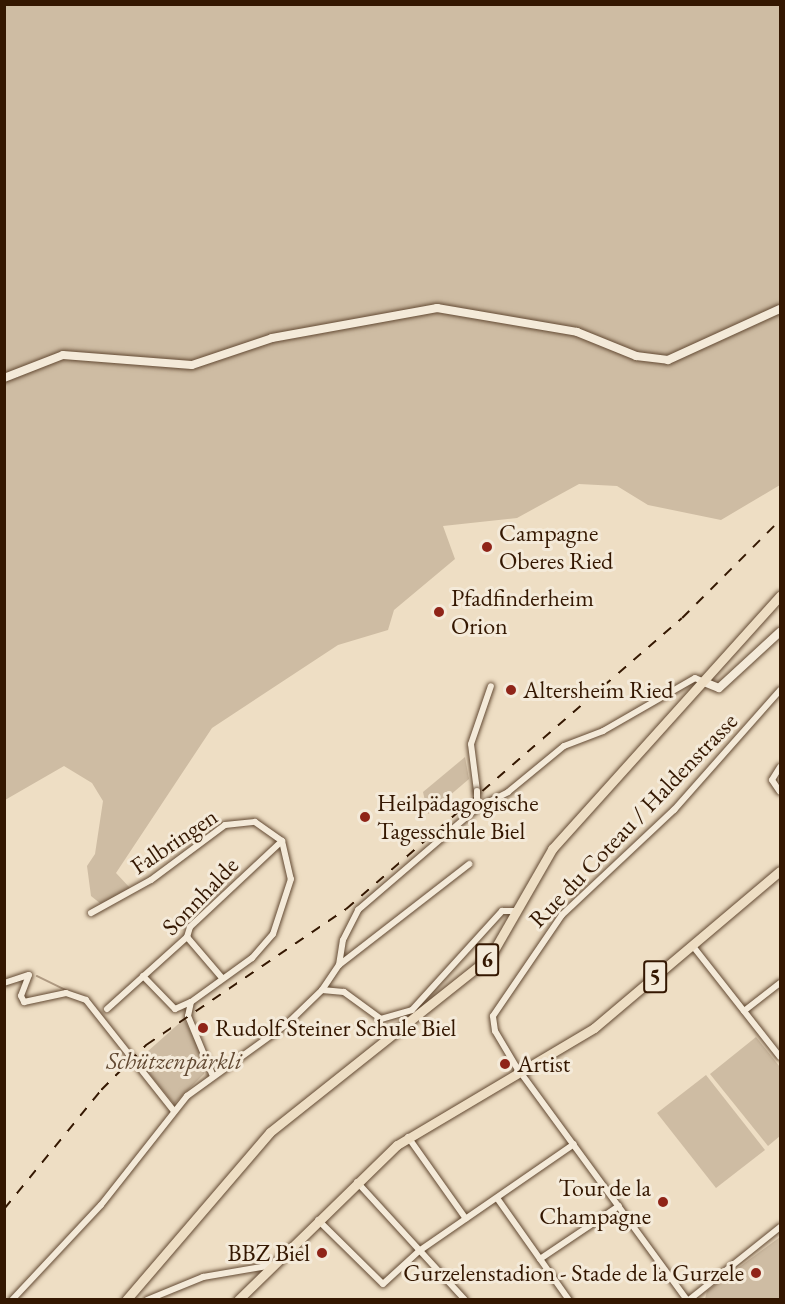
<!DOCTYPE html>
<html>
<head>
<meta charset="utf-8">
<style>
  body { margin:0 }
  #map { position:relative; width:785px; height:1304px; overflow:hidden; background:#eedec4; font-family:"EB Garamond",serif }
  div>[style] { position:absolute }
  .green>* { inset:0; background:#cebca3 }
  .stream>* { height:1.5px; margin:-0.75px; padding:0 0.75px; transform-origin:0.75px; border-radius:0.75px; background:#af9a82 }
  .roads { filter:drop-shadow(0 0 2px #624932) drop-shadow(0 0 2px #624932) }
  .minor>* { height:6px; margin:-3px; padding:0 3px; transform-origin:3px; border-radius:3px; background:#f4ead9 }
  .tertiary>* { height:8px; margin:-4px; padding:0 4px; transform-origin:4px; border-radius:4px; background:#f4ead9 }
  .primary>* { height:9px; margin:-4.5px; padding:0 4.5px; transform-origin:4.5px; border-radius:4.5px; background:#eedec4 }
  .rail>* { height:1.5px; margin-top:-0.75px; transform-origin:0; background:repeating-linear-gradient(90deg,#341701 0 10px,transparent 0 20px) }
  .bridges { filter:drop-shadow(0 0 2px #624932) drop-shadow(0 0 2px #624932) }
  .minor-bridge>* { height:6px; margin:-3px; padding:0 3px; transform-origin:3px; border-radius:3px; background:#f4ead9 }
  .dots>* { width:16px; height:16px; translate:-50% -50%; box-sizing:border-box; border:3px solid #f4ead9; border-radius:50% }
  span { translate:-50% -50%; white-space:nowrap; text-align:center; line-height:1.15; -webkit-text-stroke:6px #f4ead9; paint-order:stroke }
  .shield-label span { padding:2px 4px; background:#f4ead9; border:2px solid; border-radius:4px; -webkit-text-stroke-width:0 }
  .shield-label { font-size:22px; color:#341701; font-weight:700 }
  .poi-label { font-size:24px; color:#341701 }
  .left { translate:0 -50%; text-align:left }
  .right { translate:-100% -50%; text-align:right }
  .street-label { font-size:24px; color:#341701 }
  .park-label { font-size:24px; color:#624932; font-style:italic }
  .frame { position:absolute; inset:0; border:6px solid #341701; pointer-events:none }
</style>
</head>
<body>
<div id="map">
  <div class="green">
    <i style="clip-path:polygon(5px 5px,780px 5px,780px 485px,721px 520px,648px 505px,617px 486px,579px 484px,517px 518px,443px 526px,455px 559px,394px 610px,388px 630px,338px 645px,212px 728px,116px 873px,131px 889px,101px 904px,91px 896px,87px 866px,95px 854px,103px 801px,92px 783px,64px 766px,5px 800px)"></i>
    <i style="clip-path:polygon(465px 757px,469px 779px,428px 814px,423px 792px)"></i>
    <i style="clip-path:polygon(184px 1019px,206px 1062px,204px 1074px,174px 1104px,138px 1060px)"></i>
    <i style="clip-path:polygon(756px 1037px,780px 1067px,780px 1136px,768px 1146px,710px 1074px)"></i>
    <i style="clip-path:polygon(706px 1075px,765px 1150px,716px 1188px,657px 1113px)"></i>
    <i style="clip-path:polygon(780px 1237px,780px 1299px,705px 1299px,707px 1291px)"></i>
  </div>
  <div class="stream">
    <i style="left:37px;top:976px;width:32px;rotate:26deg"></i>
  </div>
  <div class="roads">
    <div class="minor">
      <i style="left:780px;top:767px;width:15px;rotate:122deg"></i>
      <i style="left:772px;top:780px;width:14px;rotate:56deg"></i>
      <i style="left:477px;top:791px;width:47px;rotate:-97.3deg"></i>
      <i style="left:471px;top:744px;width:61px;rotate:-71deg"></i>
      <i style="left:91px;top:913px;width:68px;rotate:-28.8deg"></i>
      <i style="left:151px;top:880px;width:92px;rotate:-36.6deg"></i>
      <i style="left:225px;top:825px;width:30px;rotate:-6deg"></i>
      <i style="left:255px;top:822px;width:33px;rotate:35deg"></i>
      <i style="left:282px;top:841px;width:39px;rotate:77deg"></i>
      <i style="left:291px;top:879px;width:58px;rotate:108.1deg"></i>
      <i style="left:273px;top:934px;width:32px;rotate:131deg"></i>
      <i style="left:252px;top:958px;width:75px;rotate:144.2deg"></i>
      <i style="left:191px;top:1002px;width:14px;rotate:102deg"></i>
      <i style="left:188px;top:1016px;width:63px;rotate:67.5deg"></i>
      <i style="left:187px;top:937px;width:54px;rotate:49.5deg"></i>
      <i style="left:692px;top:945px;width:142px;rotate:51.8deg"></i>
      <i style="left:339px;top:965px;width:165px;rotate:-37.8deg"></i>
      <i style="left:143px;top:976px;width:46px;rotate:45.9deg"></i>
      <i style="left:175px;top:1009px;width:17px;rotate:-24deg"></i>
      <i style="left:4px;top:983px;width:26px;rotate:-18deg"></i>
      <i style="left:29px;top:975px;width:22px;rotate:111deg"></i>
      <i style="left:21px;top:996px;width:7px;rotate:63deg"></i>
      <i style="left:24px;top:1002px;width:43px;rotate:-12.1deg"></i>
      <i style="left:66px;top:993px;width:21px;rotate:19deg"></i>
      <i style="left:86px;top:1000px;width:142px;rotate:51.6deg"></i>
      <i style="left:322px;top:990px;width:22px;rotate:5deg"></i>
      <i style="left:344px;top:992px;width:46px;rotate:36.1deg"></i>
      <i style="left:381px;top:1019px;width:32px;rotate:-16deg"></i>
      <i style="left:412px;top:1010px;width:134px;rotate:-47.7deg"></i>
      <i style="left:502px;top:911px;width:15px"></i>
      <i style="left:107px;top:1009px;width:108px;rotate:-42deg"></i>
      <i style="left:187px;top:937px;width:10px;rotate:-73deg"></i>
      <i style="left:190px;top:927px;width:126px;rotate:-43.1deg"></i>
      <i style="left:744px;top:1011px;width:46px;rotate:-37.9deg"></i>
      <i style="left:408px;top:1137px;width:100px;rotate:54.7deg"></i>
      <i style="left:357px;top:1182px;width:160px;rotate:47.5deg"></i>
      <i style="left:497px;top:1198px;width:125px;rotate:54.8deg"></i>
      <i style="left:318px;top:1220px;width:91px;rotate:44.6deg"></i>
      <i style="left:383px;top:1284px;width:49px;rotate:-42.5deg"></i>
      <i style="left:419px;top:1251px;width:188px;rotate:-34.6deg"></i>
      <i style="left:540px;top:1259px;width:95px;rotate:-33.9deg"></i>
      <i style="left:12px;top:1300px;width:130px;rotate:-46.9deg"></i>
      <i style="left:101px;top:1205px;width:139px;rotate:-51.7deg"></i>
      <i style="left:187px;top:1096px;width:123px;rotate:-35.8deg"></i>
      <i style="left:287px;top:1024px;width:49px;rotate:-44.2deg"></i>
      <i style="left:322px;top:990px;width:30px;rotate:-56deg"></i>
      <i style="left:339px;top:965px;width:25px;rotate:-81deg"></i>
      <i style="left:343px;top:940px;width:34px;rotate:-63deg"></i>
      <i style="left:358px;top:910px;width:157px;rotate:-40.6deg"></i>
      <i style="left:477px;top:808px;width:35px;rotate:-27deg"></i>
      <i style="left:508px;top:792px;width:72px;rotate:-39.4deg"></i>
      <i style="left:564px;top:746px;width:42px;rotate:-21deg"></i>
      <i style="left:603px;top:731px;width:106px;rotate:-29.9deg"></i>
      <i style="left:695px;top:678px;width:10px;rotate:24deg"></i>
      <i style="left:147px;top:1300px;width:61px;rotate:-22.3deg"></i>
      <i style="left:203px;top:1277px;width:71px;rotate:-9.7deg"></i>
      <i style="left:687px;top:1300px;width:288px;rotate:-126.2deg"></i>
      <i style="left:517px;top:1068px;width:43px;rotate:-120.7deg"></i>
      <i style="left:495px;top:1031px;width:15px;rotate:-98deg"></i>
      <i style="left:493px;top:1016px;width:122px;rotate:-55.7deg"></i>
      <i style="left:562px;top:915px;width:154px;rotate:-43.2deg"></i>
      <i style="left:674px;top:810px;width:160px;rotate:-48.5deg"></i>
      <i style="left:689px;top:1300px;width:117px;rotate:-38.7deg"></i>
    </div>
    <div class="tertiary">
      <i style="left:4px;top:378px;width:63px;rotate:-21.3deg"></i>
      <i style="left:63px;top:355px;width:129px;rotate:4.4deg"></i>
      <i style="left:192px;top:365px;width:84px;rotate:-18.6deg"></i>
      <i style="left:272px;top:338px;width:168px;rotate:-10.3deg"></i>
      <i style="left:437px;top:308px;width:142px;rotate:9.7deg"></i>
      <i style="left:577px;top:332px;width:64px;rotate:22.1deg"></i>
      <i style="left:636px;top:356px;width:32px;rotate:7deg"></i>
      <i style="left:668px;top:360px;width:123px;rotate:-24.5deg"></i>
      <i style="left:704px;top:682px;width:16px;rotate:22deg"></i>
      <i style="left:719px;top:688px;width:83px;rotate:-42.6deg"></i>
    </div>
    <div class="primary">
      <i style="left:126px;top:1300px;width:221px;rotate:-49.4deg"></i>
      <i style="left:270px;top:1132px;width:281px;rotate:-38.5deg"></i>
      <i style="left:490px;top:957px;width:125px;rotate:-60.1deg"></i>
      <i style="left:552px;top:849px;width:341px;rotate:-48deg"></i>
      <i style="left:238px;top:1300px;width:222px;rotate:-44.3deg"></i>
      <i style="left:397px;top:1145px;width:229px;rotate:-30.7deg"></i>
      <i style="left:594px;top:1028px;width:243px;rotate:-40.2deg"></i>
    </div>
  </div>
  <div class="rail">
    <i style="left:4px;top:1209px;width:154px;rotate:-50.8deg"></i>
    <i style="left:101px;top:1090px;width:64px;rotate:-45deg"></i>
    <i style="left:146px;top:1045px;width:242px;rotate:-34.2deg"></i>
    <i style="left:346px;top:909px;width:444px;rotate:-40.9deg"></i>
    <i style="left:682px;top:618px;width:139px;rotate:-45deg"></i>
  </div>
  <div class="bridges">
    <div class="minor-bridge">
      <i style="left:477px;top:800px;width:9px;rotate:-90deg"></i>
    </div>
  </div>
  <div class="dots">
    <i style="left:487px;top:547px;background:#8f2418"></i>
    <i style="left:439px;top:612px;background:#8f2418"></i>
    <i style="left:511px;top:690px;background:#8f2418"></i>
    <i style="left:365px;top:817px;background:#8f2418"></i>
    <i style="left:203px;top:1028px;background:#8f2418"></i>
    <i style="left:505px;top:1064px;background:#8f2418"></i>
    <i style="left:663px;top:1202px;background:#8f2418"></i>
    <i style="left:322px;top:1253px;background:#8f2418"></i>
    <i style="left:756px;top:1273px;background:#8f2418"></i>
  </div>
  <div class="shield-label">
    <span style="left:487px;top:960px">6</span>
    <span style="left:655px;top:977px">5</span>
  </div>
  <div class="poi-label">
    <span class="left" style="left:499px;top:547px">Campagne<br>Oberes Ried</span>
    <span class="left" style="left:451px;top:612px">Pfadfinderheim<br>Orion</span>
    <span class="left" style="left:523px;top:690px">Altersheim Ried</span>
    <span class="left" style="left:377px;top:817px">Heilpädagogische<br>Tagesschule Biel</span>
    <span class="left" style="left:215px;top:1028px">Rudolf Steiner Schule Biel</span>
    <span class="left" style="left:517px;top:1064px">Artist</span>
    <span class="right" style="left:651px;top:1202px">Tour de la<br>Champagne</span>
    <span class="right" style="left:310px;top:1253px">BBZ Biel</span>
    <span class="right" style="left:744px;top:1273px">Gurzelenstadion - Stade de la Gurzele</span>
  </div>
  <div class="street-label">
    <span style="left:633px;top:820px;rotate:-46deg">Rue du Coteau / Haldenstrasse</span>
    <span style="left:174px;top:841px;rotate:-34deg">Falbringen</span>
    <span style="left:200px;top:896px;rotate:-46deg">Sonnhalde</span>
  </div>
  <div class="park-label">
    <span style="left:174px;top:1061px">Schützenpärkli</span>
  </div>
  <div class="frame"></div>
</div>
</body>
</html>
